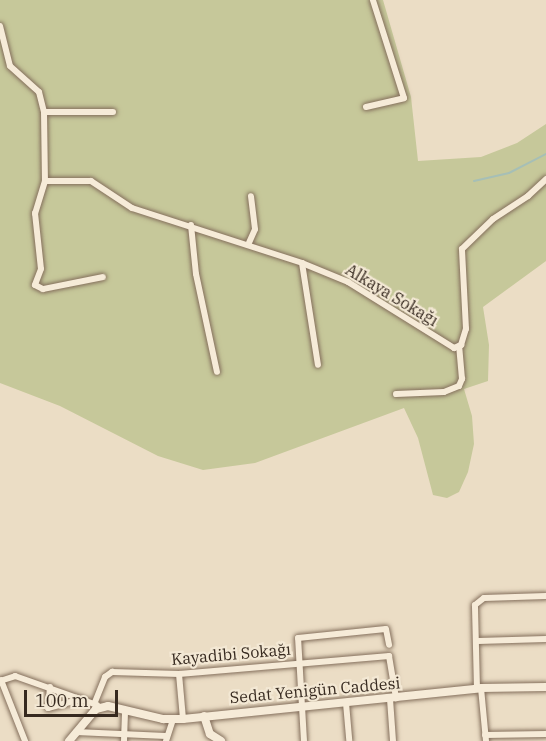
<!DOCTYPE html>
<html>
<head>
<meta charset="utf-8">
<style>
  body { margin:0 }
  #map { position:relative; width:546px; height:741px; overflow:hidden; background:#ebddc5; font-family:"IBM Plex Serif",serif }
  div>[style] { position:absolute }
  .green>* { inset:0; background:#c6c89a }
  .stream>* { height:2px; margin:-1px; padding:0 1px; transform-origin:1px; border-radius:1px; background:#a6bfb6 }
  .roads { filter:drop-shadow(0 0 2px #846f5c) drop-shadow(0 0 2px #846f5c) }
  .street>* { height:6px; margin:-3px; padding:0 3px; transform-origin:3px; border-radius:3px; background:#f6ebd8 }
  .secondary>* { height:8px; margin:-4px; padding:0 4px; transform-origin:4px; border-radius:4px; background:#f6ebd8 }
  span { translate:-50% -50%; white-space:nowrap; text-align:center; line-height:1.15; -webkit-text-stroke:4.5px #f3e8d4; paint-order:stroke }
  .street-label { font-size:16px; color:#36291f }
  .scale { position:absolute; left:24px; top:690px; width:94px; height:27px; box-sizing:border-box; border:3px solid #36291f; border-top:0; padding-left:8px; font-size:18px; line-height:21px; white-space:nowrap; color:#36291f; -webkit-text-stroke:4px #f3e8d4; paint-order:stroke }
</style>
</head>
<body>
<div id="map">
  <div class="green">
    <i style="clip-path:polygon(0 0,383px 0,411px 97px,418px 161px,481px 157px,517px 143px,546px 124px,546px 261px,483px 307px,489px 345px,488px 381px,464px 389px,472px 416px,474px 444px,468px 472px,459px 492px,447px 498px,433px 495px,418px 438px,404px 408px,255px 463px,203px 470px,158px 456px,60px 406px,0 383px)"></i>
  </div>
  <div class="stream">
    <i style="left:474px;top:181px;width:36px;rotate:-13deg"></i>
    <i style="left:509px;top:173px;width:42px;rotate:-27.2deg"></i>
  </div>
  <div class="roads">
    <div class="street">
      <i style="left:0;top:26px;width:41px;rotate:76deg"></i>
      <i style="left:10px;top:66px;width:39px;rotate:42deg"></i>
      <i style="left:39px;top:92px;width:21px;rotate:76deg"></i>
      <i style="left:44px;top:112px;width:69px;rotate:89.2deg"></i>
      <i style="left:45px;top:181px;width:34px;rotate:107deg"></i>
      <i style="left:35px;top:213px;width:56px;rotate:83.9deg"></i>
      <i style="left:41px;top:269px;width:17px;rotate:111deg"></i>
      <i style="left:35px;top:285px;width:9px;rotate:27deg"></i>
      <i style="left:43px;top:289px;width:61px;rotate:-11.3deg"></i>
      <i style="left:366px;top:107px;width:39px;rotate:-13deg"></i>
      <i style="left:404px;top:98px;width:103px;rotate:-107.6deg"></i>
      <i style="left:44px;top:112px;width:69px"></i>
      <i style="left:45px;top:181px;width:46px"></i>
      <i style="left:91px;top:181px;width:49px;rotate:33.4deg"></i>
      <i style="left:132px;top:208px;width:179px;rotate:17.9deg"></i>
      <i style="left:302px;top:263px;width:50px;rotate:22.4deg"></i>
      <i style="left:348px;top:282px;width:125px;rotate:31.9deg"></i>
      <i style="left:454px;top:348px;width:8px;rotate:-23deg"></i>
      <i style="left:461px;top:345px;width:17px;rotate:-73deg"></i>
      <i style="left:466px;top:329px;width:80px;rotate:-92.9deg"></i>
      <i style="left:462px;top:249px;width:43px;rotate:-44.1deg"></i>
      <i style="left:493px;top:219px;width:42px;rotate:-33.3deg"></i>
      <i style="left:528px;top:196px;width:25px;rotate:-43deg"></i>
      <i style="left:191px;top:225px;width:49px;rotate:84.2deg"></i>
      <i style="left:196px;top:274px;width:100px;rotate:77.9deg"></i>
      <i style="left:248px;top:245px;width:17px;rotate:-66deg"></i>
      <i style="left:255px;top:229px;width:33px;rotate:-97deg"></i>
      <i style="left:302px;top:263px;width:103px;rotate:81.1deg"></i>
      <i style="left:396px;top:394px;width:48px;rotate:-2.4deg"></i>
      <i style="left:444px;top:392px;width:16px;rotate:-22deg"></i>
      <i style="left:459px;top:386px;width:8px;rotate:-67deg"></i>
      <i style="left:462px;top:379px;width:33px;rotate:-95deg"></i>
      <i style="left:478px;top:641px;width:68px;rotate:-1.7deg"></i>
      <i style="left:179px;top:674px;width:45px;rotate:84.9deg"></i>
      <i style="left:1px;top:680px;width:66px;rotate:68.5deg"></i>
      <i style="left:0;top:681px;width:16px;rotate:-18deg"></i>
      <i style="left:15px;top:676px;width:87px;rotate:19.5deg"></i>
      <i style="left:50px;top:687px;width:21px;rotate:95deg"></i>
      <i style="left:48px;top:708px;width:35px;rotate:-15deg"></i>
      <i style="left:481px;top:688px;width:53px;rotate:84.6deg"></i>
      <i style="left:477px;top:689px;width:84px;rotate:-91.4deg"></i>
      <i style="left:475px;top:605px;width:11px;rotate:-38deg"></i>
      <i style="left:484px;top:598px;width:62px;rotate:-1.8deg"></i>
      <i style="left:390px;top:699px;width:42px;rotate:85.9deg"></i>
      <i style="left:95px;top:702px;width:27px;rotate:-68deg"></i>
      <i style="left:105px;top:677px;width:9px;rotate:-36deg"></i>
      <i style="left:112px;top:672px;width:67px;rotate:1.7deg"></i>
      <i style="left:179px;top:674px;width:211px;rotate:-4.9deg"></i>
      <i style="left:389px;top:656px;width:43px;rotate:80.5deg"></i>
      <i style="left:346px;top:703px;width:38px;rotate:85deg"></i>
      <i style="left:76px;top:732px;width:90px;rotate:2.5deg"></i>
      <i style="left:485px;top:735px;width:61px;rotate:-0.9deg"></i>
      <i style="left:124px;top:741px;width:31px;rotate:-88deg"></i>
      <i style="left:166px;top:741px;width:23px;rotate:-72deg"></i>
      <i style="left:304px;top:741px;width:103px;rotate:-93.3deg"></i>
      <i style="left:298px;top:638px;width:88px;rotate:-5.8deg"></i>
      <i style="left:386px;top:629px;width:16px;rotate:79deg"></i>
    </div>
    <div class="secondary">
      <i style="left:204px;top:716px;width:19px;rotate:72deg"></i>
      <i style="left:210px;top:734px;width:13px;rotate:32deg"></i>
      <i style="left:69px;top:741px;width:42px;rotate:-49.8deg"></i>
      <i style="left:96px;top:709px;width:12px;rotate:-14deg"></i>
      <i style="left:108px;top:706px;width:57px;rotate:13.3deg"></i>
      <i style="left:163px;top:719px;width:20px"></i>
      <i style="left:183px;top:719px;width:300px;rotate:-5.9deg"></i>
      <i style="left:481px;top:688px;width:65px;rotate:-0.9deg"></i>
    </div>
  </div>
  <div class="street-label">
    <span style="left:392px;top:295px;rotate:31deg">Alkaya Sokağı</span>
    <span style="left:231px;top:654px;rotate:-5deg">Kayadibi Sokağı</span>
    <span style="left:315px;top:690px;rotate:-5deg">Sedat Yenigün Caddesi</span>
  </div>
  <div class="scale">100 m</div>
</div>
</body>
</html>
